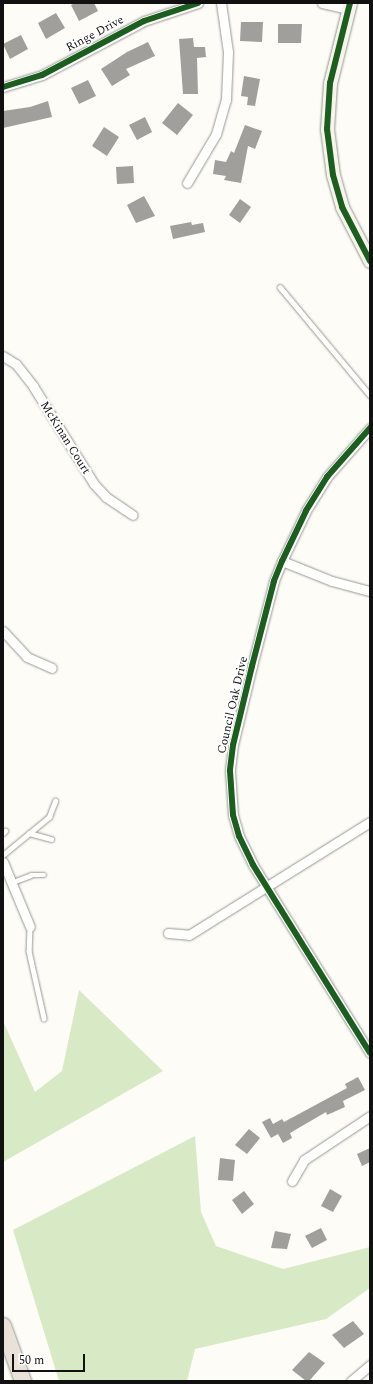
<!DOCTYPE html>
<html>
<head>
<meta charset="utf-8">
<style>
  body { margin:0 }
  #map { position:relative; width:373px; height:1384px; overflow:hidden; background:#fdfcf7; font-family:Spectral,serif }
  div>[style] { position:absolute }
  .forest>* { inset:0; background:#d8eac5 }
  .building>* { inset:0; background:#a19f9c }
  .roads { filter:drop-shadow(0 0 1px #979795) drop-shadow(0 0 1px #979795) }
  .lane>* { height:4.5px; margin:-2.25px; padding:0 2.25px; transform-origin:2.25px; border-radius:2.25px; background:#fffffe }
  .street>* { height:9px; margin:-4.5px; padding:0 4.5px; transform-origin:4.5px; border-radius:4.5px; background:#fffffe }
  .secondary>* { height:13px; margin:-6.5px; padding:0 6.5px; transform-origin:6.5px; border-radius:6.5px; background:#f6f4eb }
  .highway>* { height:16px; margin:-8px; padding:0 8px; transform-origin:8px; border-radius:8px; background:#eae1d8 }
  .cycleway>* { height:6px; margin:-3px; padding:0 3px; transform-origin:3px; border-radius:3px; background:#1b5e20 }
  span { translate:-50% -50%; white-space:nowrap; text-align:center; line-height:1.15; -webkit-text-stroke:4px #fff; paint-order:stroke }
  .street-label { font-size:12px; color:#111 }
  .frame { position:absolute; inset:0; border:4px solid #111; pointer-events:none }
  .scale { position:absolute; left:12px; top:1354px; width:73px; height:18px; box-sizing:border-box; border:2px solid #111; border-top:0; padding-left:5px; font-size:12px; line-height:14px; white-space:nowrap; color:#111; -webkit-text-stroke:3px #fff; paint-order:stroke }
</style>
</head>
<body>
<div id="map">
  <div class="forest">
    <i style="clip-path:polygon(79px 990px,163px 1071px,3px 1162px,3px 1021px,35px 1092px,62px 1071px)"></i>
    <i style="clip-path:polygon(195px 1136px,201px 1212px,216px 1246px,283px 1269px,370px 1247px,370px 1288px,326px 1319px,195px 1349px,187px 1381px,59px 1381px,13px 1230px)"></i>
  </div>
  <div class="building">
    <i style="clip-path:polygon(75px 3px,94px 3px,98px 11px,79px 21px,71px 5px)"></i>
    <i style="clip-path:polygon(56px 13px,65px 28px,46px 39px,38px 23px)"></i>
    <i style="clip-path:polygon(241px 22px,263px 22px,262px 42px,240px 41px)"></i>
    <i style="clip-path:polygon(278px 24px,302px 24px,301px 43px,278px 43px)"></i>
    <i style="clip-path:polygon(21px 35px,28px 49px,10px 59px,3px 44px)"></i>
    <i style="clip-path:polygon(193px 38px,194px 47px,205px 47px,206px 57px,197px 58px,198px 94px,183px 94px,179px 39px)"></i>
    <i style="clip-path:polygon(148px 42px,155px 56px,126px 69px,130px 75px,112px 86px,101px 69px,127px 52px)"></i>
    <i style="clip-path:polygon(244px 76px,260px 79px,255px 106px,247px 105px,248px 97px,241px 96px)"></i>
    <i style="clip-path:polygon(88px 80px,96px 96px,79px 104px,71px 88px)"></i>
    <i style="clip-path:polygon(48px 101px,52px 117px,3px 128px,3px 111px,30px 107px)"></i>
    <i style="clip-path:polygon(178px 103px,193px 115px,177px 135px,162px 123px)"></i>
    <i style="clip-path:polygon(145px 117px,152px 132px,137px 140px,129px 125px)"></i>
    <i style="clip-path:polygon(245px 125px,262px 131px,255px 149px,248px 146px,241px 183px,224px 180px,226px 176px,213px 174px,215px 160px,226px 162px,231px 151px,234px 153px)"></i>
    <i style="clip-path:polygon(104px 127px,119px 137px,107px 156px,92px 146px)"></i>
    <i style="clip-path:polygon(133px 166px,134px 183px,117px 184px,116px 167px)"></i>
    <i style="clip-path:polygon(144px 196px,155px 216px,136px 223px,127px 205px)"></i>
    <i style="clip-path:polygon(240px 199px,251px 207px,240px 223px,229px 215px)"></i>
    <i style="clip-path:polygon(191px 222px,192px 225px,203px 223px,205px 232px,173px 239px,170px 226px)"></i>
    <i style="clip-path:polygon(358px 1077px,365px 1090px,343px 1101px,345px 1107px,327px 1115px,326px 1112px,290px 1133px,292px 1138px,283px 1143px,278px 1134px,271px 1138px,262px 1122px,270px 1118px,273px 1124px,282px 1119px,284px 1122px,347px 1088px,345px 1084px)"></i>
    <i style="clip-path:polygon(249px 1129px,260px 1138px,247px 1154px,235px 1145px)"></i>
    <i style="clip-path:polygon(370px 1148px,370px 1162px,362px 1166px,357px 1154px)"></i>
    <i style="clip-path:polygon(220px 1158px,235px 1160px,233px 1181px,218px 1180px)"></i>
    <i style="clip-path:polygon(330px 1189px,342px 1196px,333px 1212px,321px 1206px)"></i>
    <i style="clip-path:polygon(244px 1191px,254px 1204px,242px 1214px,232px 1200px)"></i>
    <i style="clip-path:polygon(321px 1228px,327px 1240px,312px 1248px,305px 1236px)"></i>
    <i style="clip-path:polygon(275px 1231px,291px 1234px,287px 1249px,271px 1248px)"></i>
    <i style="clip-path:polygon(353px 1321px,364px 1334px,344px 1348px,332px 1335px)"></i>
    <i style="clip-path:polygon(309px 1352px,325px 1363px,309px 1381px,306px 1381px,292px 1370px)"></i>
  </div>
  <div class="roads">
    <div class="lane">
      <i style="left:280px;top:287px;width:141px;rotate:50.2deg"></i>
      <i style="left:3px;top:833px;width:3px;rotate:-45deg"></i>
      <i style="left:29px;top:833px;width:23px;rotate:15deg"></i>
      <i style="left:3px;top:855px;width:60px;rotate:-39.6deg"></i>
      <i style="left:49px;top:817px;width:17px;rotate:-69deg"></i>
      <i style="left:13px;top:882px;width:19px;rotate:-21deg"></i>
      <i style="left:31px;top:875px;width:13px"></i>
      <i style="left:30px;top:927px;width:24px;rotate:92deg"></i>
      <i style="left:29px;top:951px;width:69px;rotate:77.4deg"></i>
    </div>
    <div class="street">
      <i style="left:322px;top:3px;width:27px;rotate:13deg"></i>
      <i style="left:3px;top:87px;width:41px;rotate:-17.1deg"></i>
      <i style="left:42px;top:75px;width:115px;rotate:-27.9deg"></i>
      <i style="left:144px;top:21px;width:57px;rotate:-18.4deg"></i>
      <i style="left:187px;top:183px;width:57px;rotate:-59.4deg"></i>
      <i style="left:216px;top:134px;width:35px;rotate:-74deg"></i>
      <i style="left:226px;top:100px;width:48px;rotate:-87.6deg"></i>
      <i style="left:228px;top:52px;width:49px;rotate:-98.1deg"></i>
      <i style="left:3px;top:356px;width:15px;rotate:32deg"></i>
      <i style="left:16px;top:364px;width:28px;rotate:52deg"></i>
      <i style="left:33px;top:386px;width:115px;rotate:58.1deg"></i>
      <i style="left:94px;top:484px;width:18px;rotate:47deg"></i>
      <i style="left:106px;top:497px;width:32px;rotate:34deg"></i>
      <i style="left:370px;top:428px;width:65px;rotate:131.3deg"></i>
      <i style="left:327px;top:477px;width:40px;rotate:122deg"></i>
      <i style="left:306px;top:511px;width:55px;rotate:115.6deg"></i>
      <i style="left:282px;top:561px;width:22px;rotate:112deg"></i>
      <i style="left:274px;top:581px;width:88px;rotate:104.5deg"></i>
      <i style="left:252px;top:666px;width:81px;rotate:103.5deg"></i>
      <i style="left:233px;top:745px;width:26px;rotate:97deg"></i>
      <i style="left:230px;top:771px;width:44px;rotate:86.1deg"></i>
      <i style="left:233px;top:815px;width:22px;rotate:74deg"></i>
      <i style="left:239px;top:836px;width:32px;rotate:64deg"></i>
      <i style="left:253px;top:865px;width:221px;rotate:58.1deg"></i>
      <i style="left:282px;top:561px;width:54px;rotate:21.8deg"></i>
      <i style="left:332px;top:581px;width:39px;rotate:15deg"></i>
      <i style="left:3px;top:631px;width:35px;rotate:47deg"></i>
      <i style="left:27px;top:657px;width:27px;rotate:24deg"></i>
      <i style="left:3px;top:862px;width:70px;rotate:67.4deg"></i>
      <i style="left:168px;top:933px;width:21px;rotate:5deg"></i>
      <i style="left:189px;top:935px;width:213px;rotate:-32deg"></i>
      <i style="left:292px;top:1181px;width:24px;rotate:-60deg"></i>
      <i style="left:304px;top:1160px;width:79px;rotate:-33.7deg"></i>
      <i style="left:351px;top:1381px;width:25px;rotate:-40deg"></i>
    </div>
    <div class="secondary">
      <i style="left:350px;top:3px;width:82px;rotate:104deg"></i>
      <i style="left:330px;top:83px;width:46px;rotate:93.7deg"></i>
      <i style="left:327px;top:129px;width:46px;rotate:82.6deg"></i>
      <i style="left:333px;top:175px;width:33px;rotate:74deg"></i>
      <i style="left:342px;top:207px;width:61px;rotate:62.6deg"></i>
    </div>
    <div class="highway">
      <i style="left:3px;top:1326px;width:59px;rotate:70deg"></i>
    </div>
  </div>
  <div class="cycleway">
    <i style="left:350px;top:3px;width:82px;rotate:104deg"></i>
    <i style="left:330px;top:83px;width:46px;rotate:93.7deg"></i>
    <i style="left:327px;top:129px;width:46px;rotate:82.6deg"></i>
    <i style="left:333px;top:175px;width:33px;rotate:74deg"></i>
    <i style="left:342px;top:207px;width:61px;rotate:62.6deg"></i>
    <i style="left:3px;top:87px;width:41px;rotate:-17.1deg"></i>
    <i style="left:42px;top:75px;width:115px;rotate:-27.9deg"></i>
    <i style="left:144px;top:21px;width:57px;rotate:-18.4deg"></i>
    <i style="left:370px;top:428px;width:65px;rotate:131.3deg"></i>
    <i style="left:327px;top:477px;width:40px;rotate:122deg"></i>
    <i style="left:306px;top:511px;width:55px;rotate:115.6deg"></i>
    <i style="left:282px;top:561px;width:22px;rotate:112deg"></i>
    <i style="left:274px;top:581px;width:88px;rotate:104.5deg"></i>
    <i style="left:252px;top:666px;width:81px;rotate:103.5deg"></i>
    <i style="left:233px;top:745px;width:26px;rotate:97deg"></i>
    <i style="left:230px;top:771px;width:44px;rotate:86.1deg"></i>
    <i style="left:233px;top:815px;width:22px;rotate:74deg"></i>
    <i style="left:239px;top:836px;width:32px;rotate:64deg"></i>
    <i style="left:253px;top:865px;width:221px;rotate:58.1deg"></i>
  </div>
  <div class="street-label">
    <span style="left:95px;top:34px;rotate:-28deg">Ringe Drive</span>
    <span style="left:65px;top:438px;rotate:58deg">McKinan Court</span>
    <span style="left:233px;top:705px;rotate:-77deg">Council Oak Drive</span>
  </div>
  <div class="frame"></div>
  <div class="scale">50 m</div>
</div>
</body>
</html>
